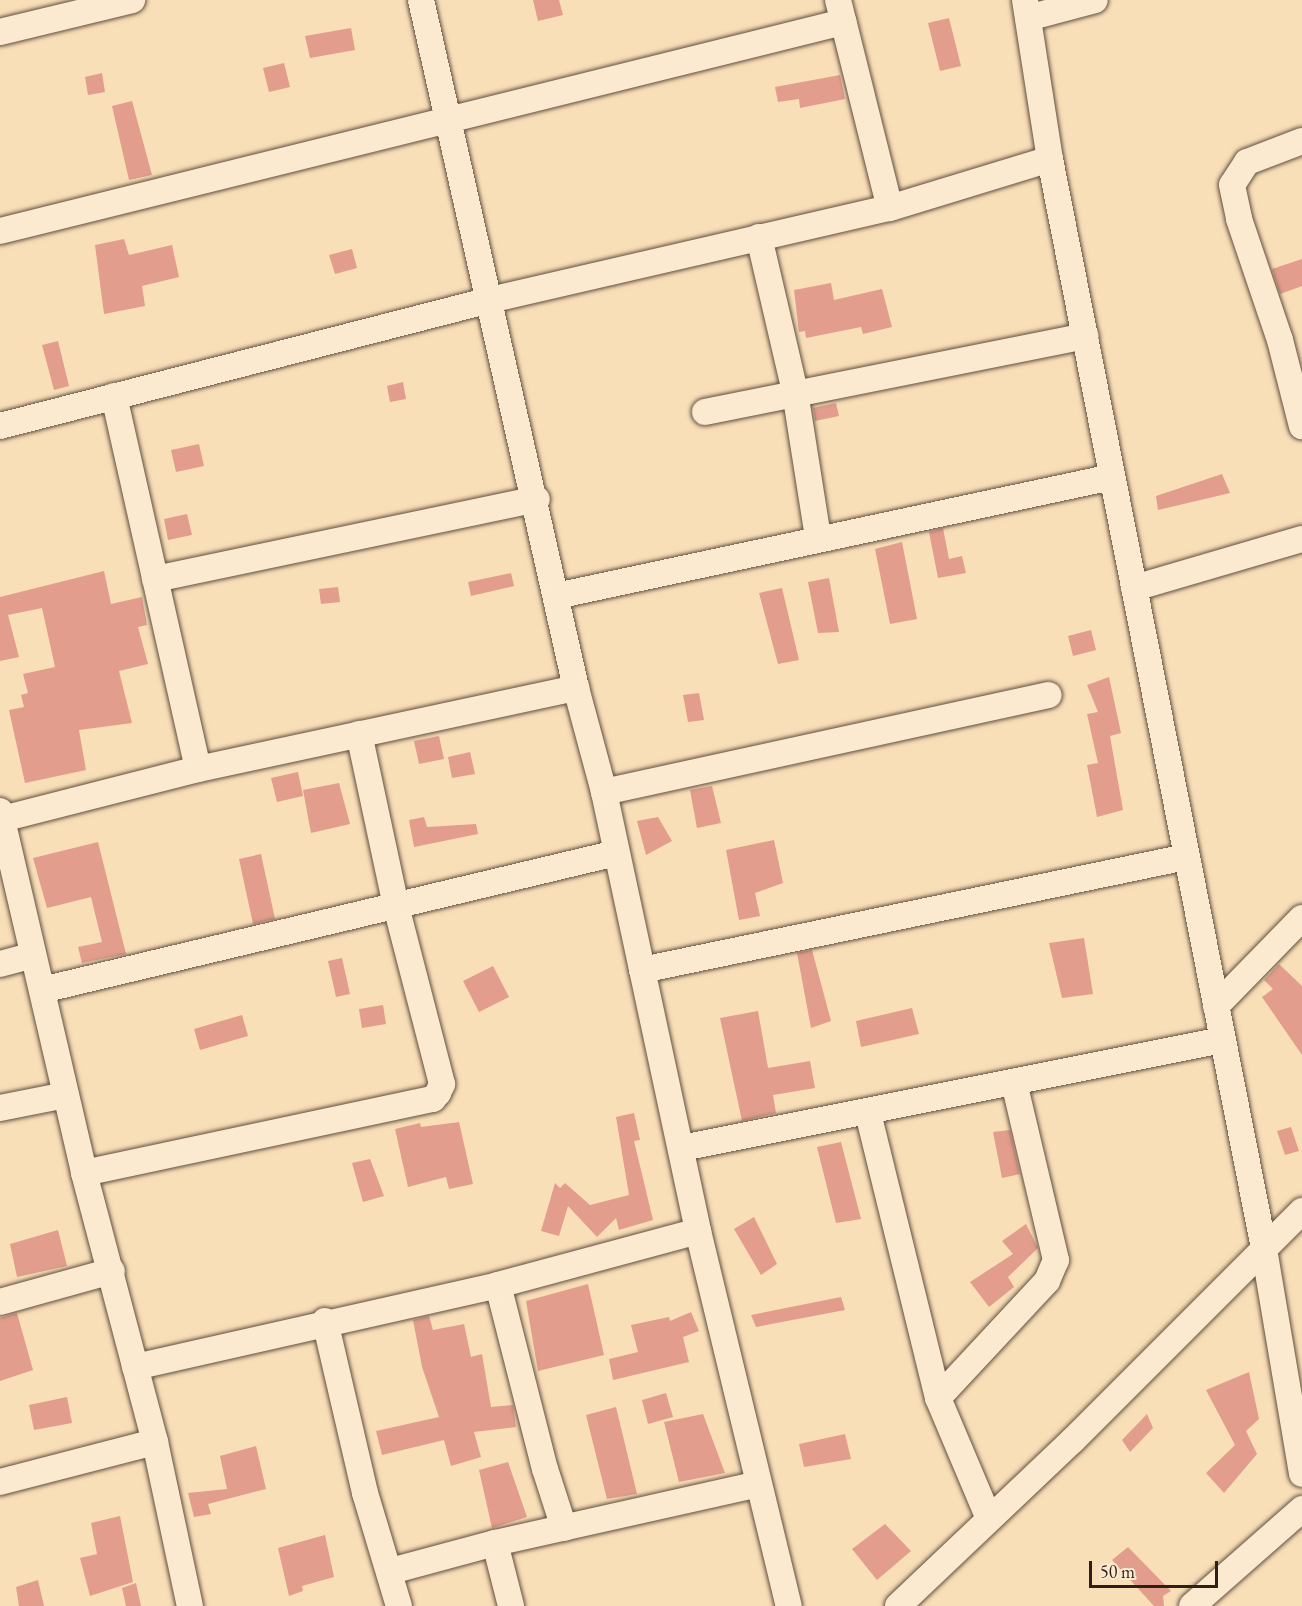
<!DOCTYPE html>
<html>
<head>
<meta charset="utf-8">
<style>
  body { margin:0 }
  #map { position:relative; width:1302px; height:1606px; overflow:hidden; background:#f9dfb7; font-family:"EB Garamond",serif }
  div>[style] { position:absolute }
  .building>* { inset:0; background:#e29d8c }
  .roads { filter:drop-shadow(0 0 2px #614f40) drop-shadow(0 0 2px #614f40) }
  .minor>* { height:26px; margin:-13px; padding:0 13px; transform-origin:13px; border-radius:13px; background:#fbead0 }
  span { translate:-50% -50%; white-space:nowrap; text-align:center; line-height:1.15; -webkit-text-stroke:5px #fbead0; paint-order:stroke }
  .scale { position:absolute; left:1089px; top:1561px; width:129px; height:27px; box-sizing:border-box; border:3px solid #2e1f18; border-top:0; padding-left:8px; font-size:18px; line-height:21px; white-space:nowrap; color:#2e1f18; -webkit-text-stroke:4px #fbead0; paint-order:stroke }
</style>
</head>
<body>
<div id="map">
  <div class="building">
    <i style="clip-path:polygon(533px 0,559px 0,563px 15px,538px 21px)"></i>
    <i style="clip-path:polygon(949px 18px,961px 66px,940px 71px,928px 23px)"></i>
    <i style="clip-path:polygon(351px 28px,355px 50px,310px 58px,305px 36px)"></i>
    <i style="clip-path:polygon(284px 63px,290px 87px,269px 92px,263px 68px)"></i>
    <i style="clip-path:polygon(102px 73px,105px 92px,88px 95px,85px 77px)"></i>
    <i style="clip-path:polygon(840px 75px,845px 99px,800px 108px,799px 99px,778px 102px,775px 87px)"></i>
    <i style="clip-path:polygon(132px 101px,152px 175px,129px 180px,112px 106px)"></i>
    <i style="clip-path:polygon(124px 239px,129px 255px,172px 245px,179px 277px,142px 286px,145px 306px,104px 314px,95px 245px)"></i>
    <i style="clip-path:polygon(352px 249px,357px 268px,335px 274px,329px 255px)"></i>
    <i style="clip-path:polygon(1302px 259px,1302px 286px,1280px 294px,1272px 269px)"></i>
    <i style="clip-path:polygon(831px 283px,834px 300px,882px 289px,892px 327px,863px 334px,861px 327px,806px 338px,805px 331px,799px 332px,794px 290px)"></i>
    <i style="clip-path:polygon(58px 341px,69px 386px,54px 390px,42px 345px)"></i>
    <i style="clip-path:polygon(403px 382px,406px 399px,390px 402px,387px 386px)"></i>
    <i style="clip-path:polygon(836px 403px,839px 416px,815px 421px,813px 408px)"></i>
    <i style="clip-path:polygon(199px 444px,204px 466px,176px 472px,171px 450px)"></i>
    <i style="clip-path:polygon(1222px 474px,1230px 493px,1158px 510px,1156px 496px)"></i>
    <i style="clip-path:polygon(187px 514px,192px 535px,168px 540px,164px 519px)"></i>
    <i style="clip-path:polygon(943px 528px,949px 559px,962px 556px,966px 573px,938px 578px,929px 532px)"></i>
    <i style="clip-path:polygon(902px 542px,917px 619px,890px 624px,875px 549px)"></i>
    <i style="clip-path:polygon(104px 571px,111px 604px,142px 597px,147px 625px,138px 627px,148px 664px,119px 671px,132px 723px,79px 730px,86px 770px,25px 783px,9px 710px,24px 707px,21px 695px,28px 693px,23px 674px,55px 667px,42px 608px,8px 615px,19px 657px,0 661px,0 597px)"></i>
    <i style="clip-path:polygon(511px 573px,514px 586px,471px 596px,468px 582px)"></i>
    <i style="clip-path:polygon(829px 578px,839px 632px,818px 633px,808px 582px)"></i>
    <i style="clip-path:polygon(338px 587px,340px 602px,321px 604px,319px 589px)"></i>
    <i style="clip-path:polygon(782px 588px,799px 660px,778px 664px,759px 593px)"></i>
    <i style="clip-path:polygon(1091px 630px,1096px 650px,1073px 656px,1068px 636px)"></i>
    <i style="clip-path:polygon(1109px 677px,1121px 733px,1110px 736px,1123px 810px,1097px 817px,1087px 765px,1098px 763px,1087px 714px,1098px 712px,1087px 685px)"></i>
    <i style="clip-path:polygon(699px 693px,704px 720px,688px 722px,683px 695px)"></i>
    <i style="clip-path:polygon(439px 736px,444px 759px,419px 764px,414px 741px)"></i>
    <i style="clip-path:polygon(470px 752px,475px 774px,452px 778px,448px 757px)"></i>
    <i style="clip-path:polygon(298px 772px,303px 796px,277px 802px,271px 778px)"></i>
    <i style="clip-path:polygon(339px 783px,350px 824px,311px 833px,303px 790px)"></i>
    <i style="clip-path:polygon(712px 786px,721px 823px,697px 828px,690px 790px)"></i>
    <i style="clip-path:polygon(424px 817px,427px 827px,476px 824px,478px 834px,414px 847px,409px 820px)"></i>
    <i style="clip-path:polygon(658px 817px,672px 841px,646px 855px,637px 821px)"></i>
    <i style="clip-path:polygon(774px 840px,783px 883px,755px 893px,760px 916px,739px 920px,726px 850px)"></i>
    <i style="clip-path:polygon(98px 842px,126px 954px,82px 963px,78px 947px,102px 942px,91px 897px,47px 908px,33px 858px)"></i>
    <i style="clip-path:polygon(261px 854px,275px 919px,253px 924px,239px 859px)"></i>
    <i style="clip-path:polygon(1084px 938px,1093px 994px,1062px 998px,1049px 943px)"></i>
    <i style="clip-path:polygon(812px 950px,831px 1021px,811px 1028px,797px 953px)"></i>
    <i style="clip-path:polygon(342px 958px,350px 994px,336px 997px,328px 961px)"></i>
    <i style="clip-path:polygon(1279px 964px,1302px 986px,1302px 1055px,1262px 997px,1273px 989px,1264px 980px)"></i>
    <i style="clip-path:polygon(493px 966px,509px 997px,479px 1012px,463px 981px)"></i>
    <i style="clip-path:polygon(383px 1005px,386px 1024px,362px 1028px,359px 1009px)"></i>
    <i style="clip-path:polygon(912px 1008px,919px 1034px,861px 1047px,856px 1021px)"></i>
    <i style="clip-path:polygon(758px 1011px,768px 1068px,810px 1061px,815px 1088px,773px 1095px,776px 1113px,742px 1121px,720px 1018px)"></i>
    <i style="clip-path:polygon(242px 1015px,248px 1036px,200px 1050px,194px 1029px)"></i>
    <i style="clip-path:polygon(634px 1113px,640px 1140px,634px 1141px,653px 1220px,619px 1230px,616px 1218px,597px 1237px,568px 1206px,559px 1236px,541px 1231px,555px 1183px,560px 1188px,565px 1183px,590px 1205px,629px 1195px,616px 1117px)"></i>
    <i style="clip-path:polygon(459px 1122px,473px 1184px,449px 1189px,446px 1177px,408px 1187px,395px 1129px,420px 1123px,421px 1127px)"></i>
    <i style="clip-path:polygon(1291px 1127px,1299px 1151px,1285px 1155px,1277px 1131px)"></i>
    <i style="clip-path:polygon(1010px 1130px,1020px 1174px,1002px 1178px,993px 1132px)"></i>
    <i style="clip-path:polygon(841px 1142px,861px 1219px,836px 1223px,817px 1147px)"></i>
    <i style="clip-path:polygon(370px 1159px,384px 1196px,363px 1202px,352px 1163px)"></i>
    <i style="clip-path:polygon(754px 1217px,777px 1264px,761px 1275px,734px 1229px)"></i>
    <i style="clip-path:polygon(1026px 1224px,1038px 1248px,1008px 1277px,1014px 1287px,989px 1307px,970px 1282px,1013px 1254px,1002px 1241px)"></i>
    <i style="clip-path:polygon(58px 1230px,67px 1266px,17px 1277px,10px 1244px)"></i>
    <i style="clip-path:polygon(588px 1284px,604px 1355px,538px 1371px,526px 1301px)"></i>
    <i style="clip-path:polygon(841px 1297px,845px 1310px,756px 1327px,751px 1315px)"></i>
    <i style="clip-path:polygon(691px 1312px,699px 1331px,683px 1337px,689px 1362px,613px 1380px,609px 1359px,638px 1352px,631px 1325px,669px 1317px,670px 1321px)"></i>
    <i style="clip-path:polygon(17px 1313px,33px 1370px,0 1381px,0 1318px)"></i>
    <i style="clip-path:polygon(429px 1316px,433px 1330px,464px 1324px,471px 1357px,482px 1354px,491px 1407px,513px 1405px,516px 1427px,474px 1432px,481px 1457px,451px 1466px,444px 1440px,382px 1455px,376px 1431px,439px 1417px,422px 1367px,413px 1320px)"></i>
    <i style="clip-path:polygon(1249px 1372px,1259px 1419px,1246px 1431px,1257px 1454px,1224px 1493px,1206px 1473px,1235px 1445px,1206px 1390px)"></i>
    <i style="clip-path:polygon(666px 1393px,673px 1417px,648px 1424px,642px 1400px)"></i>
    <i style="clip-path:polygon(67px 1397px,72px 1423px,34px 1430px,29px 1405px)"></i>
    <i style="clip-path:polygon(616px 1407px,637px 1494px,607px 1499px,586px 1415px)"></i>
    <i style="clip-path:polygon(703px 1414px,725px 1473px,679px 1482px,664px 1422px)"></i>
    <i style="clip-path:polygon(1147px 1414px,1153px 1428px,1130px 1452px,1122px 1440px)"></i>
    <i style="clip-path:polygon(845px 1434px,851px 1459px,804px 1467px,799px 1444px)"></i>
    <i style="clip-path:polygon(256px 1446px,266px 1489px,208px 1504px,211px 1514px,194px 1517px,188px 1493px,227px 1489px,220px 1456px)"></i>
    <i style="clip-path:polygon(508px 1462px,527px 1517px,492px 1528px,479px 1470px)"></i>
    <i style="clip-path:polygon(120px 1516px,133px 1582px,90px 1596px,80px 1558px,97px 1554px,91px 1523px)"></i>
    <i style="clip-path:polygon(885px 1524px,911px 1551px,877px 1580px,852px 1549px)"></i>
    <i style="clip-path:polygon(325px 1535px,334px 1577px,302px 1586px,303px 1591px,289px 1596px,278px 1548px)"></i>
    <i style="clip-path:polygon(1128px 1547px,1171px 1591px,1163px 1596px,1164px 1606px,1154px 1606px,1112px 1560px)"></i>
    <i style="clip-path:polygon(38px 1580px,44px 1606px,19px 1606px,16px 1587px)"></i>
    <i style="clip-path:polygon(136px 1583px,141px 1606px,126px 1606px,122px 1588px)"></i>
  </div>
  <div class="roads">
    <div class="minor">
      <i style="left:421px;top:0;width:705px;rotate:77.3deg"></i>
      <i style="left:576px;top:688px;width:108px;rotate:74.9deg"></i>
      <i style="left:604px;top:792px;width:449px;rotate:77.9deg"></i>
      <i style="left:698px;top:1231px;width:386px;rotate:76.4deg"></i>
      <i style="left:838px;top:0;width:214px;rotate:76deg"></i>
      <i style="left:1025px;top:0;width:161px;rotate:81.1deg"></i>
      <i style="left:1050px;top:159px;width:1111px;rotate:78.89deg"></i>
      <i style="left:1264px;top:1249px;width:228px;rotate:80.4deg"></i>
      <i style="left:1028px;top:18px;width:69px;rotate:-15deg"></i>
      <i style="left:0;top:32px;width:136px;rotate:-13.6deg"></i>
      <i style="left:1302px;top:141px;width:59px;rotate:159.1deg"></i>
      <i style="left:1247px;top:162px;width:27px;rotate:123deg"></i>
      <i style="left:1232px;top:185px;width:35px;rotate:78deg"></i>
      <i style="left:1239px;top:219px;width:128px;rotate:71.3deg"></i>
      <i style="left:1280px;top:340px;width:89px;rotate:75.7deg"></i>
      <i style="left:0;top:231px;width:869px;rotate:-13.92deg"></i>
      <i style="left:759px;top:237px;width:159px;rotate:76.9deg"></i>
      <i style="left:795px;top:392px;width:148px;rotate:81deg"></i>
      <i style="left:114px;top:396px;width:382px;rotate:77.3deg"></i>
      <i style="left:705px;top:412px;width:388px;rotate:-11.3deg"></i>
      <i style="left:0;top:426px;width:506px;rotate:-14.42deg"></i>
      <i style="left:490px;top:300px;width:410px;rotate:-13deg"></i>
      <i style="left:890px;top:208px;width:167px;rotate:-17deg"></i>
      <i style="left:155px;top:579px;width:390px;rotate:-11.8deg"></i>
      <i style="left:1134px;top:588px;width:175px;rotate:-16.3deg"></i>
      <i style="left:556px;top:596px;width:569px;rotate:-12.08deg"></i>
      <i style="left:604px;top:792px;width:455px;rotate:-12.3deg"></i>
      <i style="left:0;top:811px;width:372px;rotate:76.9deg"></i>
      <i style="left:84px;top:1173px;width:278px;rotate:75.2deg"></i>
      <i style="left:155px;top:1442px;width:168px;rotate:78deg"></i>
      <i style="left:2px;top:819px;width:202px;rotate:-14.3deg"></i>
      <i style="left:198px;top:769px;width:387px;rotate:-12.1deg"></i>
      <i style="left:0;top:964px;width:34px;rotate:-15deg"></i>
      <i style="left:642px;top:970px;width:556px;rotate:-11.73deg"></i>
      <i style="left:42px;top:990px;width:590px;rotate:-13.42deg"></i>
      <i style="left:1216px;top:1006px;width:123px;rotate:-45.7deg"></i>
      <i style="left:0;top:1108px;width:67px;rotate:-11.1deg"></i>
      <i style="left:868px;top:1113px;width:293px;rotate:76.2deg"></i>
      <i style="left:938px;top:1398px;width:131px;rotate:67.1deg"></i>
      <i style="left:682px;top:1148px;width:551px;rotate:-11.31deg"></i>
      <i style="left:84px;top:1173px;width:357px;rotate:-12deg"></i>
      <i style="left:433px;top:1099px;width:8px;rotate:-50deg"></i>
      <i style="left:438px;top:1093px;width:10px;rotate:-66deg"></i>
      <i style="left:442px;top:1084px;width:184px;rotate:-104.5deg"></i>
      <i style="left:396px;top:906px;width:176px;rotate:-102.1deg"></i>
      <i style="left:498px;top:1285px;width:190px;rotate:75.7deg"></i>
      <i style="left:545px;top:1469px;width:62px;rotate:72.1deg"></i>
      <i style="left:0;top:1302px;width:116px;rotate:-15.5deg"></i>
      <i style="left:325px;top:1321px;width:177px;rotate:76.9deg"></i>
      <i style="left:365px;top:1493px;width:118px;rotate:73.3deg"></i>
      <i style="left:135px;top:1367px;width:372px;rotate:-12.7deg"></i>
      <i style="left:498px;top:1285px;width:207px;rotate:-15.1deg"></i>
      <i style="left:938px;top:1398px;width:160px;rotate:-47deg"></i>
      <i style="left:1047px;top:1281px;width:23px;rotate:-67deg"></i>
      <i style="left:1056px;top:1260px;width:182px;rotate:-103.3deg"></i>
      <i style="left:0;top:1482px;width:160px;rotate:-14.5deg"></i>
      <i style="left:495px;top:1543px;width:65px;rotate:75.7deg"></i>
      <i style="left:391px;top:1571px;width:108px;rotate:-15.1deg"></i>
      <i style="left:495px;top:1543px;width:270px;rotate:-12.6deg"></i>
      <i style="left:898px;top:1606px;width:241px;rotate:-43.5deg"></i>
      <i style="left:1073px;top:1440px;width:324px;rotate:-45deg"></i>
      <i style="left:1192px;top:1606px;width:147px;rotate:-41.4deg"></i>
    </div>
  </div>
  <div class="scale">50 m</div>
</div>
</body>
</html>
